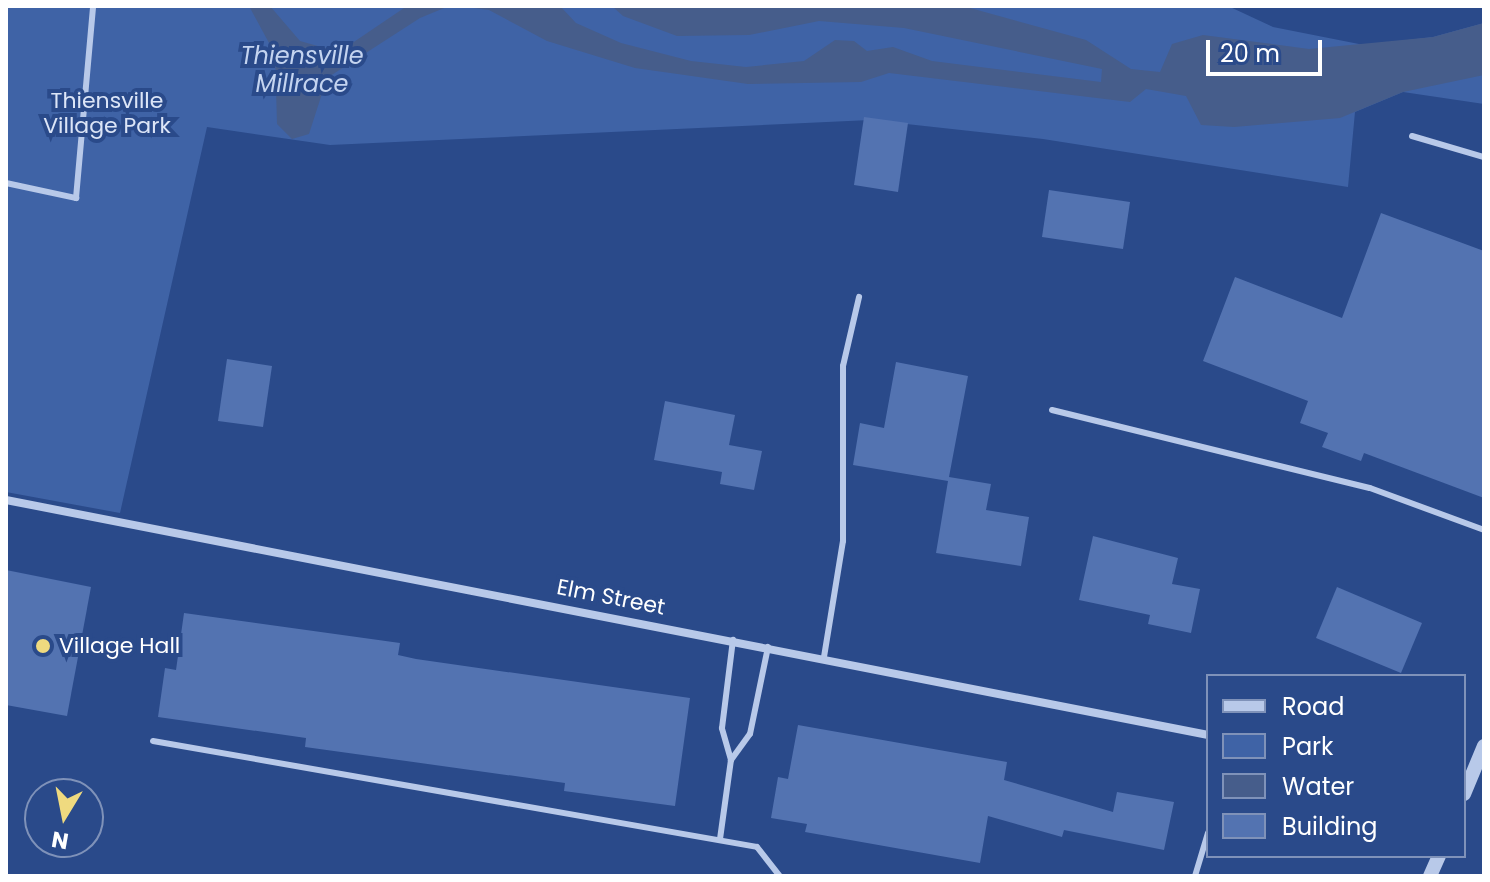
<!DOCTYPE html>
<html>
<head>
<meta charset="utf-8">
<style>
  body { margin:0 }
  #map { position:relative; width:1490px; height:882px; overflow:hidden; background:#2a4a8a; font-family:Poppins,sans-serif }
  div>[style] { position:absolute }
  .green>* { inset:0; background:#3f63a6 }
  .water>* { inset:0; background:#465d8b }
  .building>* { inset:0; background:#5373b1 }
  .service>* { height:6px; margin:-3px; padding:0 3px; transform-origin:3px; border-radius:3px; background:#b8c9e9 }
  .minor>* { height:8px; margin:-4px; padding:0 4px; transform-origin:4px; border-radius:4px; background:#b8c9e9 }
  .tertiary>* { height:14px; margin:-7px; padding:0 7px; transform-origin:7px; border-radius:7px; background:#b8c9e9 }
  .dots>* { width:22px; height:22px; translate:-50% -50%; box-sizing:border-box; border:4px solid #2a4a8a; border-radius:50% }
  span { translate:-50% -50%; white-space:nowrap; text-align:center; line-height:1.15; -webkit-text-stroke:8px #2a4a8a; paint-order:stroke }
  .park-label { font-size:22px; color:#dce5f7 }
  .street-label { font-size:22px; color:#fff }
  .poi-label { font-size:22px; color:#fff }
  .left { translate:0 -50%; text-align:left }
  .water-label { font-size:24px; color:#c4d4f0; font-style:italic }
  .frame { position:absolute; inset:0; border:8px solid #fff; pointer-events:none }
  .legend { position:absolute; left:1206px; top:674px; width:260px; height:184px; box-sizing:border-box; background:#2a4a8a; border:2px solid #7f92b9; margin:0; padding:10px 14px; list-style:none; font-size:24px; color:#fff }
  .legend li { display:flex; align-items:center; gap:16px; height:40px }
  .legend b { width:40px; border:2px solid #7f92b9 }
  .north { position:absolute; left:24px; top:778px; width:80px; height:80px; box-sizing:border-box; background:#2a4a8a; border:2px solid #7f92b9; border-radius:50%; rotate:190deg; font-size:22px; font-weight:700; line-height:32px; text-align:center; color:#fff }
  .north::after { content:''; display:block; margin:auto; width:28px; height:36px; background:#efda7f; clip-path:polygon(50% 0,100% 100%,50% 72%,0 100%) }
  .scale { position:absolute; left:1206px; top:40px; width:116px; height:36px; box-sizing:border-box; border:4px solid #fff; border-top:0; padding-left:10px; font-size:24px; line-height:28px; white-space:nowrap; color:#fff; -webkit-text-stroke:6px #2a4a8a; paint-order:stroke }
</style>
</head>
<body>
<div id="map">
  <div class="green">
    <i style="clip-path:polygon(6px 6px,1228px 6px,1273px 27px,1364px 45px,1433px 37px,1484px 23px,1484px 104px,1403px 92px,1355px 112px,1348px 187px,1043px 139px,870px 120px,330px 145px,207px 127px,120px 513px,6px 492px)"></i>
  </div>
  <div class="water">
    <i style="clip-path:polygon(249px 6px,270px 6px,300px 41px,339px 52px,407px 6px,449px 6px,420px 18px,327px 78px,309px 134px,292px 139px,277px 124px,275px 54px)"></i>
    <i style="clip-path:polygon(459px 6px,560px 6px,576px 23px,621px 43px,691px 61px,746px 67px,804px 61px,835px 40px,854px 41px,867px 51px,893px 47px,932px 61px,1101px 82px,1102px 69px,904px 28px,819px 21px,749px 35px,677px 36px,623px 16px,612px 6px,963px 6px,1086px 40px,1131px 69px,1160px 72px,1172px 44px,1203px 35px,1309px 49px,1433px 37px,1484px 23px,1484px 75px,1403px 92px,1340px 118px,1234px 127px,1201px 125px,1186px 96px,1146px 89px,1130px 102px,889px 73px,861px 82px,748px 84px,635px 68px,547px 41px,489px 10px)"></i>
  </div>
  <div class="building">
    <i style="clip-path:polygon(864px 117px,908px 123px,898px 192px,854px 185px)"></i>
    <i style="clip-path:polygon(1049px 190px,1130px 202px,1123px 249px,1042px 237px)"></i>
    <i style="clip-path:polygon(1381px 213px,1484px 251px,1484px 498px,1364px 453px,1361px 461px,1322px 447px,1328px 433px,1300px 423px,1308px 401px,1203px 361px,1235px 277px,1342px 318px)"></i>
    <i style="clip-path:polygon(227px 359px,272px 366px,263px 427px,218px 421px)"></i>
    <i style="clip-path:polygon(896px 362px,968px 376px,949px 477px,991px 484px,986px 510px,1029px 517px,1021px 566px,936px 553px,948px 481px,853px 465px,860px 423px,884px 428px)"></i>
    <i style="clip-path:polygon(665px 401px,735px 415px,729px 445px,762px 451px,754px 490px,720px 484px,722px 472px,654px 460px)"></i>
    <i style="clip-path:polygon(1093px 536px,1178px 558px,1172px 584px,1200px 589px,1191px 633px,1148px 624px,1150px 615px,1079px 600px)"></i>
    <i style="clip-path:polygon(6px 570px,91px 587px,67px 716px,6px 705px)"></i>
    <i style="clip-path:polygon(1337px 587px,1422px 623px,1401px 673px,1316px 638px)"></i>
    <i style="clip-path:polygon(184px 613px,400px 643px,398px 655px,416px 659px,690px 698px,675px 806px,564px 791px,565px 783px,305px 747px,306px 738px,158px 717px,165px 668px,176px 670px)"></i>
    <i style="clip-path:polygon(798px 725px,1007px 762px,1004px 780px,1113px 812px,1117px 792px,1174px 802px,1164px 850px,1064px 830px,1062px 837px,988px 816px,980px 863px,805px 832px,807px 824px,771px 818px,778px 777px,788px 779px)"></i>
  </div>
  <div class="service">
    <i style="left:1412px;top:136px;width:75px;rotate:16.3deg"></i>
    <i style="left:6px;top:183px;width:72px;rotate:12.1deg"></i>
    <i style="left:76px;top:198px;width:193px;rotate:-84.9deg"></i>
    <i style="left:1052px;top:410px;width:327px;rotate:13.8deg"></i>
    <i style="left:1370px;top:488px;width:121px;rotate:20.2deg"></i>
    <i style="left:824px;top:657px;width:118px;rotate:-80.7deg"></i>
    <i style="left:843px;top:541px;width:175px;rotate:-90deg"></i>
    <i style="left:843px;top:366px;width:71px;rotate:-76.9deg"></i>
    <i style="left:153px;top:741px;width:613px;rotate:9.95deg"></i>
    <i style="left:757px;top:847px;width:37px;rotate:52deg"></i>
    <i style="left:731px;top:760px;width:32px;rotate:-54deg"></i>
    <i style="left:750px;top:734px;width:89px;rotate:-78.3deg"></i>
    <i style="left:720px;top:839px;width:80px;rotate:-82.1deg"></i>
    <i style="left:731px;top:760px;width:33px;rotate:-106deg"></i>
    <i style="left:722px;top:728px;width:89px;rotate:-82.9deg"></i>
    <i style="left:1195px;top:876px;width:45px;rotate:-73.2deg"></i>
  </div>
  <div class="minor">
    <i style="left:6px;top:500px;width:1225px;rotate:11.06deg"></i>
  </div>
  <div class="tertiary">
    <i style="left:1464px;top:794px;width:52px;rotate:-67.4deg"></i>
    <i style="left:1430px;top:876px;width:22px;rotate:-66deg"></i>
  </div>
  <div class="dots">
    <i style="left:43px;top:646px;background:#efda7f"></i>
  </div>
  <div class="park-label">
    <span style="left:107px;top:113px">Thiensville<br>Village Park</span>
  </div>
  <div class="street-label">
    <span style="left:611px;top:597px;rotate:11deg">Elm Street</span>
  </div>
  <div class="poi-label">
    <span class="left" style="left:59px;top:646px">Village Hall</span>
  </div>
  <div class="water-label">
    <span style="left:302px;top:70px">Thiensville<br>Millrace</span>
  </div>
  <div class="frame"></div>
  <ul class="legend">
  <li><b style="height:10px;background:#b8c9e9"></b>Road</li>
  <li><b style="height:22px;background:#3f63a6"></b>Park</li>
  <li><b style="height:22px;background:#465d8b"></b>Water</li>
  <li><b style="height:22px;background:#5373b1"></b>Building</li>
  </ul>
  <div class="north">N</div>
  <div class="scale">20 m</div>
</div>
</body>
</html>
